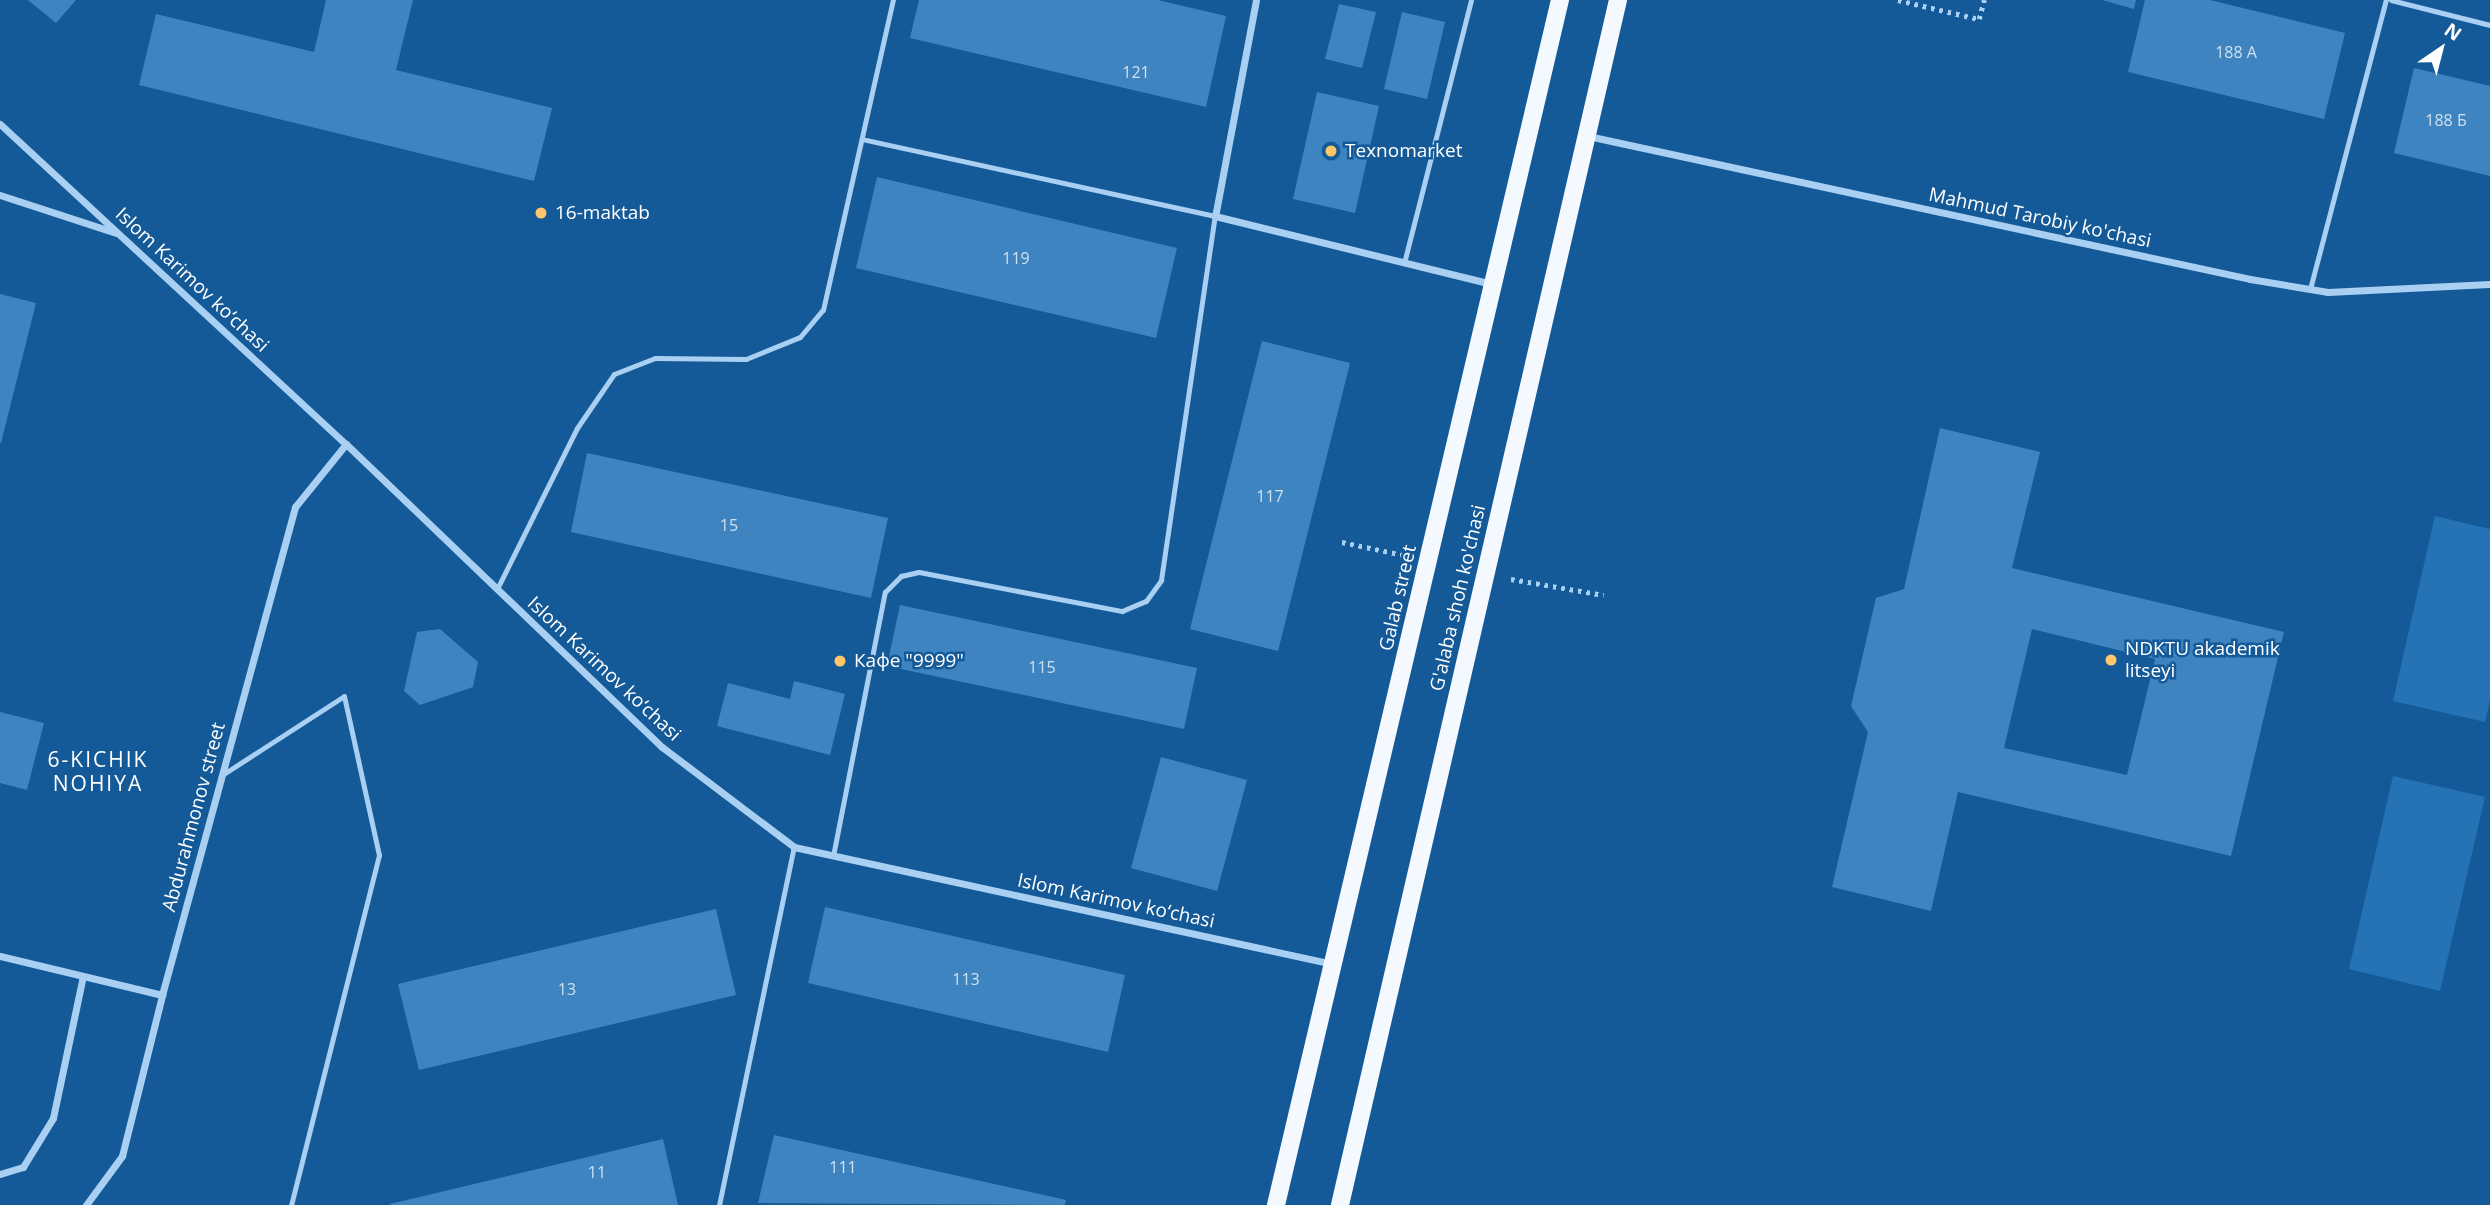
<!DOCTYPE html>
<html>
<head>
<meta charset="utf-8">
<style>
  body { margin:0 }
  #map { position:relative; width:2490px; height:1205px; overflow:hidden; background:#155a98; font-family:"Open Sans",sans-serif }
  div>[style] { position:absolute }
  .green>* { inset:0; background:#2573b5 }
  .building>* { inset:0; background:#3e84c0 }
  .path>* { height:4.5px; margin-top:-2.25px; transform-origin:0; background:repeating-linear-gradient(90deg,#a9d0f2 0 3.5px,transparent 0 8.5px) }
  .service>* { height:5px; margin:-2.5px; padding:0 2.5px; transform-origin:2.5px; border-radius:2.5px; background:#a9d0f2 }
  .minor>* { height:7px; margin:-3.5px; padding:0 3.5px; transform-origin:3.5px; border-radius:3.5px; background:#a9d0f2 }
  .primary>* { height:18px; margin:-9px; padding:0 9px; transform-origin:9px; border-radius:9px; background:#f4f9ff }
  .dots>* { width:19px; height:19px; translate:-50% -50%; box-sizing:border-box; border:4px solid #155a98; border-radius:50% }
  span { translate:-50% -50%; white-space:nowrap; text-align:center; line-height:1.15; -webkit-text-stroke:5px #155a98; paint-order:stroke }
  .number-label { font-size:16px; color:#cfe0ef }
  .number-label span { -webkit-text-stroke-width:0 }
  .poi-label { font-size:19px; color:#fff }
  .left { translate:0 -50%; text-align:left }
  .street-label { font-size:19px; color:#fff }
  .neighbourhood-label { font-size:21px; color:#fff; letter-spacing:2px }
  .north { position:absolute; left:2406px; top:14px; width:70px; height:70px; -webkit-text-stroke:5px #155a98; paint-order:stroke; rotate:35deg; font-size:19px; font-weight:700; line-height:28px; text-align:center; color:#fff }
  .north::after { content:''; display:block; margin:auto; width:24px; height:32px; background:#fff; clip-path:polygon(50% 0,100% 100%,50% 72%,0 100%) }
</style>
</head>
<body>
<div id="map">
  <div class="green">
    <i style="clip-path:polygon(2435px 516px,2490px 529px,2490px 700px,2485px 722px,2393px 701px)"></i>
    <i style="clip-path:polygon(2393px 776px,2485px 797px,2440px 991px,2349px 969px)"></i>
  </div>
  <div class="building">
    <i style="clip-path:polygon(28px 0,76px 0,56px 23px)"></i>
    <i style="clip-path:polygon(326px 0,413px 0,396px 70px,552px 108px,534px 181px,139px 85px,156px 14px,314px 52px)"></i>
    <i style="clip-path:polygon(919px 0,1158px 0,1226px 16px,1206px 107px,910px 38px)"></i>
    <i style="clip-path:polygon(2102px 0,2136px 0,2134px 9px)"></i>
    <i style="clip-path:polygon(2145px 0,2210px 0,2345px 33px,2324px 119px,2128px 72px)"></i>
    <i style="clip-path:polygon(1339px 4px,1376px 12px,1362px 68px,1325px 59px)"></i>
    <i style="clip-path:polygon(1402px 12px,1445px 22px,1427px 99px,1384px 89px)"></i>
    <i style="clip-path:polygon(2414px 68px,2490px 86px,2490px 176px,2394px 153px)"></i>
    <i style="clip-path:polygon(1317px 92px,1379px 106px,1355px 213px,1293px 199px)"></i>
    <i style="clip-path:polygon(877px 177px,1177px 248px,1156px 338px,856px 268px)"></i>
    <i style="clip-path:polygon(0 294px,36px 303px,1px 443px,0 443px)"></i>
    <i style="clip-path:polygon(1262px 341px,1350px 363px,1278px 651px,1190px 629px)"></i>
    <i style="clip-path:polygon(evenodd,1940px 428px,2040px 452px,2012px 568px,2284px 632px,2231px 856px,1958px 792px,1931px 911px,1832px 887px,1868px 732px,1851px 706px,1876px 598px,1904px 589px,1940px 428px,2032px 629px,2155px 659px,2127px 775px,2004px 748px,2032px 629px)"></i>
    <i style="clip-path:polygon(587px 453px,888px 518px,871px 598px,571px 532px)"></i>
    <i style="clip-path:polygon(900px 605px,1197px 668px,1184px 729px,887px 666px)"></i>
    <i style="clip-path:polygon(440px 629px,478px 662px,473px 687px,420px 705px,404px 691px,417px 632px)"></i>
    <i style="clip-path:polygon(794px 681px,845px 694px,830px 755px,717px 726px,728px 683px,790px 699px)"></i>
    <i style="clip-path:polygon(0 712px,44px 723px,27px 790px,0 783px)"></i>
    <i style="clip-path:polygon(1161px 757px,1247px 780px,1217px 891px,1131px 868px)"></i>
    <i style="clip-path:polygon(825px 907px,1125px 975px,1108px 1052px,808px 983px)"></i>
    <i style="clip-path:polygon(716px 909px,736px 995px,419px 1070px,398px 984px)"></i>
    <i style="clip-path:polygon(774px 1135px,1066px 1200px,1065px 1205px,758px 1203px)"></i>
    <i style="clip-path:polygon(663px 1139px,678px 1205px,390px 1205px,390px 1204px)"></i>
  </div>
  <div class="path">
    <i style="left:1898px;top:0;width:83px;rotate:13.2deg"></i>
    <i style="left:1979px;top:19px;width:20px;rotate:-75deg"></i>
    <i style="left:1342px;top:542px;width:62px;rotate:12deg"></i>
    <i style="left:1511px;top:579px;width:94px;rotate:9.8deg"></i>
  </div>
  <div class="service">
    <i style="left:2391px;top:0;width:102px;rotate:14.2deg"></i>
    <i style="left:1404px;top:263px;width:271px;rotate:-75.7deg"></i>
    <i style="left:2310px;top:289px;width:299px;rotate:-75.3deg"></i>
    <i style="left:497px;top:589px;width:180px;rotate:-63.6deg"></i>
    <i style="left:577px;top:428px;width:65px;rotate:-55.6deg"></i>
    <i style="left:614px;top:374px;width:44px;rotate:-21.3deg"></i>
    <i style="left:655px;top:358px;width:91px;rotate:0.6deg"></i>
    <i style="left:746px;top:359px;width:58px;rotate:-22.2deg"></i>
    <i style="left:800px;top:337px;width:35px;rotate:-50deg"></i>
    <i style="left:823px;top:310px;width:318px;rotate:-77.3deg"></i>
    <i style="left:222px;top:775px;width:145px;rotate:-32.9deg"></i>
    <i style="left:344px;top:696px;width:163px;rotate:77.6deg"></i>
    <i style="left:379px;top:855px;width:361px;rotate:104.1deg"></i>
    <i style="left:833px;top:856px;width:269px;rotate:-78.9deg"></i>
    <i style="left:885px;top:592px;width:23px;rotate:-45deg"></i>
    <i style="left:901px;top:576px;width:18px;rotate:-13deg"></i>
    <i style="left:919px;top:572px;width:207px;rotate:10.9deg"></i>
    <i style="left:1122px;top:611px;width:26px;rotate:-23deg"></i>
    <i style="left:1146px;top:601px;width:26px;rotate:-54deg"></i>
    <i style="left:1161px;top:580px;width:368px;rotate:-81.6deg"></i>
    <i style="left:1215px;top:216px;width:361px;rotate:-167.7deg"></i>
    <i style="left:719px;top:1205px;width:366px;rotate:-78.2deg"></i>
  </div>
  <div class="minor">
    <i style="left:1256px;top:0;width:220px;rotate:100.7deg"></i>
    <i style="left:1215px;top:216px;width:285px;rotate:13.8deg"></i>
    <i style="left:0;top:124px;width:471px;rotate:42.8deg"></i>
    <i style="left:346px;top:444px;width:438px;rotate:43.8deg"></i>
    <i style="left:662px;top:747px;width:166px;rotate:37.1deg"></i>
    <i style="left:794px;top:847px;width:552px;rotate:12.25deg"></i>
    <i style="left:1588px;top:136px;width:677px;rotate:12.19deg"></i>
    <i style="left:2250px;top:279px;width:79px;rotate:9.5deg"></i>
    <i style="left:2328px;top:292px;width:162px;rotate:-2.8deg"></i>
    <i style="left:0;top:195px;width:122px;rotate:18.1deg"></i>
    <i style="left:0;top:956px;width:167px;rotate:13.5deg"></i>
    <i style="left:0;top:1174px;width:24px;rotate:-17deg"></i>
    <i style="left:23px;top:1167px;width:57px;rotate:-58.5deg"></i>
    <i style="left:53px;top:1118px;width:145px;rotate:-78.1deg"></i>
    <i style="left:86px;top:1205px;width:61px;rotate:-53.7deg"></i>
    <i style="left:122px;top:1156px;width:166px;rotate:-76deg"></i>
    <i style="left:162px;top:995px;width:506px;rotate:-74.75deg"></i>
    <i style="left:295px;top:507px;width:81px;rotate:-51deg"></i>
  </div>
  <div class="primary">
    <i style="left:1276px;top:1205px;width:1238px;rotate:-76.74deg"></i>
    <i style="left:1340px;top:1205px;width:1237px;rotate:-77.01deg"></i>
  </div>
  <div class="dots">
    <i style="left:1331px;top:151px;background:#ffc66a"></i>
    <i style="left:541px;top:213px;background:#ffc66a"></i>
    <i style="left:2111px;top:660px;background:#ffc66a"></i>
    <i style="left:840px;top:661px;background:#ffc66a"></i>
  </div>
  <div class="number-label">
    <span style="left:2236px;top:52px">188 А</span>
    <span style="left:1136px;top:72px">121</span>
    <span style="left:2446px;top:120px">188 Б</span>
    <span style="left:1016px;top:258px">119</span>
    <span style="left:1270px;top:496px">117</span>
    <span style="left:729px;top:525px">15</span>
    <span style="left:1042px;top:667px">115</span>
    <span style="left:966px;top:979px">113</span>
    <span style="left:567px;top:989px">13</span>
    <span style="left:843px;top:1167px">111</span>
    <span style="left:597px;top:1172px">11</span>
  </div>
  <div class="poi-label">
    <span class="left" style="left:1345px;top:151px">Texnomarket</span>
    <span class="left" style="left:555px;top:213px">16-maktab</span>
    <span class="left" style="left:2125px;top:660px">NDKTU akademik<br>litseyi</span>
    <span class="left" style="left:854px;top:661px">Кафе "9999"</span>
  </div>
  <div class="street-label">
    <span style="left:2040px;top:218px;rotate:12deg">Mahmud Tarobiy ko'chasi</span>
    <span style="left:192px;top:280px;rotate:43deg">Islom Karimov ko‘chasi</span>
    <span style="left:1398px;top:598px;rotate:-77deg">Galab street</span>
    <span style="left:1458px;top:598px;rotate:-77deg">G'alaba shoh ko'chasi</span>
    <span style="left:604px;top:669px;rotate:43deg">Islom Karimov ko‘chasi</span>
    <span style="left:194px;top:817px;rotate:-75deg">Abdurahmonov street</span>
    <span style="left:1116px;top:901px;rotate:12deg">Islom Karimov ko‘chasi</span>
  </div>
  <div class="neighbourhood-label">
    <span style="left:98px;top:771px">6-KICHIK<br>NOHIYA</span>
  </div>
  <div class="north">N</div>
</div>
</body>
</html>
